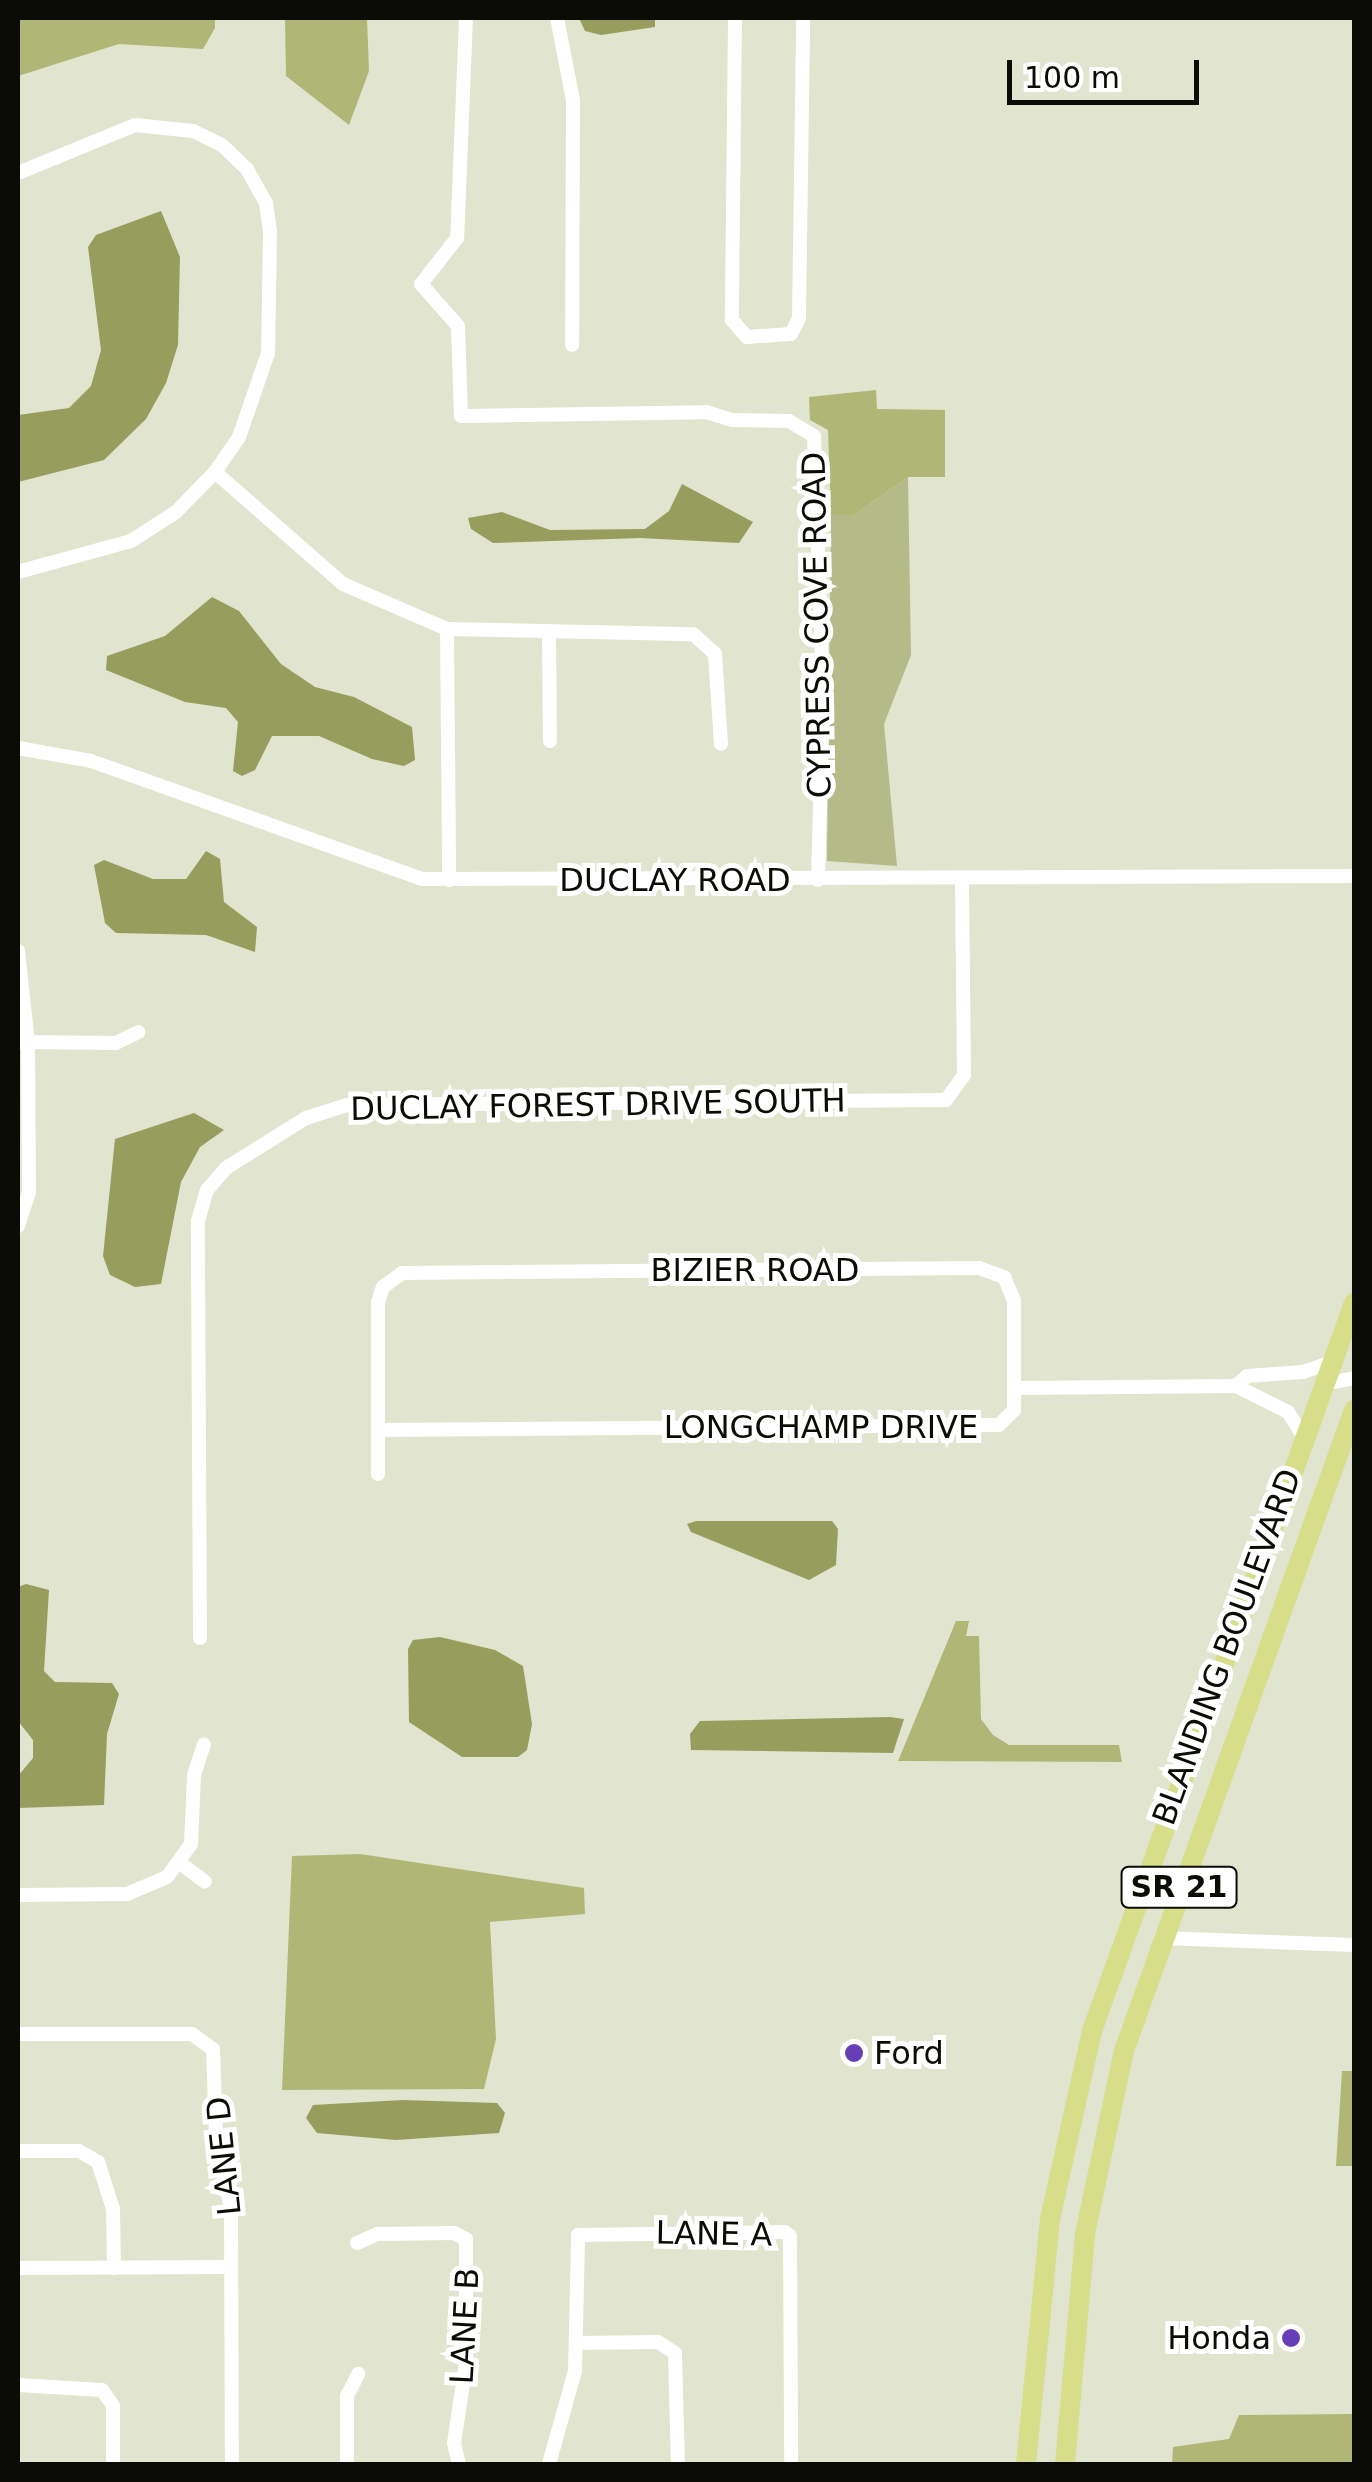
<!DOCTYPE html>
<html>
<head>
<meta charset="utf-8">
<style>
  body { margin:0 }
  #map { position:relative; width:1372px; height:2482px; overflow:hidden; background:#e1e4ce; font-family:"DejaVu Sans",sans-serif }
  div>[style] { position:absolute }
  .green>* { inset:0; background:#b4ba88 }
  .forest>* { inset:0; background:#b0b675 }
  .water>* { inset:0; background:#979d5d }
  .minor>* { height:14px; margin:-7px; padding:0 7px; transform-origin:7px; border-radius:7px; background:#fff }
  .primary>* { height:20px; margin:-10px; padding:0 10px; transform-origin:10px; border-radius:10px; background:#d8dd89 }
  .dots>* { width:28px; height:28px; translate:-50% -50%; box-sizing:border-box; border:5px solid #fff; border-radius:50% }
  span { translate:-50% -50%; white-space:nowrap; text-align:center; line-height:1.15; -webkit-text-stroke:10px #fff; paint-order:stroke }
  .shield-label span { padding:2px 8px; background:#fff; border:2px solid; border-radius:8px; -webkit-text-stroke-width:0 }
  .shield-label { font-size:30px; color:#0b0c05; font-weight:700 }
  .street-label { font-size:32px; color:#0b0c05 }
  .poi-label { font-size:32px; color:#0b0c05 }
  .left { translate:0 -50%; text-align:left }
  .right { translate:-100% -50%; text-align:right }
  .frame { position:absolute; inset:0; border:20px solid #0b0c05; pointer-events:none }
  .scale { position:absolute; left:1007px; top:60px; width:192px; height:45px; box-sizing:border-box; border:5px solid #0b0c05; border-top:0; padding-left:12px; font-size:30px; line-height:35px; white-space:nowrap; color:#0b0c05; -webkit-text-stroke:8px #fff; paint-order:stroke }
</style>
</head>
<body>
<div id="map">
  <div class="green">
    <i style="clip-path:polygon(908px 477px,911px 655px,884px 724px,897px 866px,827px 861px,831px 515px,854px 515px)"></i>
  </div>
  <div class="forest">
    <i style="clip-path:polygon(18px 18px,215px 18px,215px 28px,203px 49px,119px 44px,18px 76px)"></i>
    <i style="clip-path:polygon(285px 18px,367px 18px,369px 71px,349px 125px,286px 76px)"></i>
    <i style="clip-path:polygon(876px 390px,877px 409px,945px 410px,945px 477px,908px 477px,854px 515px,831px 515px,828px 430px,810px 420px,809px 397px)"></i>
    <i style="clip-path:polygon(956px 1621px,969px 1621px,966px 1636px,979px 1636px,981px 1719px,993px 1735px,1009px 1745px,1119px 1745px,1122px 1762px,898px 1761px)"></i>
    <i style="clip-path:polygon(360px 1854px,584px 1888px,585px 1914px,490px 1922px,496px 2039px,484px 2089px,282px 2090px,292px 1856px)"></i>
    <i style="clip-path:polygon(1342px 2071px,1354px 2071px,1354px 2166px,1336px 2166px)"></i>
    <i style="clip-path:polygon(1354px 2414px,1354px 2464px,1172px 2464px,1173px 2447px,1229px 2439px,1239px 2415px)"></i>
  </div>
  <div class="water">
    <i style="clip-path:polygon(579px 18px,655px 18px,655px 27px,601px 35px,585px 31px)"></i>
    <i style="clip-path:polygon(161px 211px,180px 257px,178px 345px,166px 383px,146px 419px,104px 460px,18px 482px,18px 415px,69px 408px,91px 386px,101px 350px,88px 247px,96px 235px)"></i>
    <i style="clip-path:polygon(682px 484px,753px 522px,739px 543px,640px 538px,493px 543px,471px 529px,468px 518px,502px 512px,550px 530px,645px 529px,669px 511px)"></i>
    <i style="clip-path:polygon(212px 597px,239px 611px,281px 664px,315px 687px,354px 697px,412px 727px,415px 760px,404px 766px,372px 759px,319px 736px,272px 736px,255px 770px,242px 776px,233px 771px,238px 722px,226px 708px,185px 702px,106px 670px,107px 656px,165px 636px)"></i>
    <i style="clip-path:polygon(206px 851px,220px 859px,224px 902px,257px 927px,255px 952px,206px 935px,116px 933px,105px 923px,94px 865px,104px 860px,153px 879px,186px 879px)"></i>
    <i style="clip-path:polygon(194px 1113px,224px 1130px,200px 1147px,181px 1182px,161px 1284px,135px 1287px,110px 1275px,103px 1256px,115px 1139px)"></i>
    <i style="clip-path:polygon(696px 1521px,832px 1521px,838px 1529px,836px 1565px,809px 1580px,691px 1532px,687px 1524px)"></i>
    <i style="clip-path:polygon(26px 1584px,49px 1590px,44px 1671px,55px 1682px,112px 1683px,119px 1694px,107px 1734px,104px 1805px,18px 1808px,18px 1776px,33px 1758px,33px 1740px,18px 1721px,18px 1587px)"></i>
    <i style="clip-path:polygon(440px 1637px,495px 1650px,523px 1666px,532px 1724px,527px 1750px,518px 1757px,462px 1757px,409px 1722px,408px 1649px,413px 1640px)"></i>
    <i style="clip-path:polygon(890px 1717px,904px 1719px,893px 1753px,691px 1750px,690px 1734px,700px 1721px)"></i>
    <i style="clip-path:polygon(403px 2100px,497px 2103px,505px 2113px,499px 2133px,396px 2140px,317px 2133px,306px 2118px,313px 2105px)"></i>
  </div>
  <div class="minor">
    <i style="left:466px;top:18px;width:220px;rotate:92.3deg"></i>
    <i style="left:457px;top:238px;width:58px;rotate:128deg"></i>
    <i style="left:421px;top:284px;width:56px;rotate:48.6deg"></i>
    <i style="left:458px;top:326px;width:90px;rotate:88.1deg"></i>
    <i style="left:461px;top:416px;width:245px;rotate:-0.9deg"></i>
    <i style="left:706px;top:412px;width:27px;rotate:17deg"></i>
    <i style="left:732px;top:420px;width:57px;rotate:1deg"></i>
    <i style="left:789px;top:421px;width:29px;rotate:31deg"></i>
    <i style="left:814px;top:436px;width:263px;rotate:88deg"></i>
    <i style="left:823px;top:699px;width:181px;rotate:91.6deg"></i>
    <i style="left:557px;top:18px;width:84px;rotate:79deg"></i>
    <i style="left:573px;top:100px;width:245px;rotate:90.2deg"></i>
    <i style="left:735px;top:18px;width:302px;rotate:90.6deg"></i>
    <i style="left:732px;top:320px;width:23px;rotate:49deg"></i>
    <i style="left:747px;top:337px;width:44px;rotate:-3.9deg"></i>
    <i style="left:791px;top:334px;width:18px;rotate:-63deg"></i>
    <i style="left:799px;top:318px;width:300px;rotate:-89.2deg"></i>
    <i style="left:18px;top:173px;width:126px;rotate:-22.3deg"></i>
    <i style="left:135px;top:125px;width:58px;rotate:5.9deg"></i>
    <i style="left:193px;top:131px;width:32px;rotate:26deg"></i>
    <i style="left:222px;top:145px;width:35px;rotate:44deg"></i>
    <i style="left:247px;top:169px;width:39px;rotate:61deg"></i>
    <i style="left:266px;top:203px;width:29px;rotate:82deg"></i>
    <i style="left:270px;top:232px;width:121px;rotate:90.9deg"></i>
    <i style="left:268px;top:353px;width:89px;rotate:109deg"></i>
    <i style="left:239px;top:437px;width:42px;rotate:124.4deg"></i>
    <i style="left:215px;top:472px;width:56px;rotate:134.3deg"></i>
    <i style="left:176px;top:512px;width:54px;rotate:147.2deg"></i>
    <i style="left:131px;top:541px;width:117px;rotate:164.7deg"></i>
    <i style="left:215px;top:472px;width:170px;rotate:41.2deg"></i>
    <i style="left:343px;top:584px;width:113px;rotate:23.4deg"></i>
    <i style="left:447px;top:629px;width:246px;rotate:1.2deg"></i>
    <i style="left:693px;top:634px;width:30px;rotate:42deg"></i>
    <i style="left:715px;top:654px;width:90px;rotate:86.2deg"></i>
    <i style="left:447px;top:629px;width:251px;rotate:89.5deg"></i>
    <i style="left:549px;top:632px;width:109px;rotate:89.5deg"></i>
    <i style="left:18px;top:748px;width:74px;rotate:10.1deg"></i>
    <i style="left:91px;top:761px;width:352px;rotate:19.6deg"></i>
    <i style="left:423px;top:879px;width:931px;rotate:-0.18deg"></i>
    <i style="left:18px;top:951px;width:93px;rotate:83.8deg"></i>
    <i style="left:28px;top:1043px;width:149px;rotate:89.6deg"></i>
    <i style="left:29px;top:1192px;width:36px;rotate:108deg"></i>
    <i style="left:18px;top:1042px;width:98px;rotate:0.6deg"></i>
    <i style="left:116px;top:1043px;width:25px;rotate:-26deg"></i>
    <i style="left:1324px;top:1384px;width:31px;rotate:-11deg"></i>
    <i style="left:1236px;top:1386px;width:15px;rotate:-42deg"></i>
    <i style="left:1247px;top:1376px;width:56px;rotate:-4.1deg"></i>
    <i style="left:1303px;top:1372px;width:31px;rotate:-19deg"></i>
    <i style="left:1015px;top:1388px;width:221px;rotate:-0.5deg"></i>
    <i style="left:1236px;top:1386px;width:58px;rotate:26.6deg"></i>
    <i style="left:1288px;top:1412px;width:31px;rotate:58deg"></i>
    <i style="left:378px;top:1474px;width:172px;rotate:-90deg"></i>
    <i style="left:378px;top:1302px;width:16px;rotate:-72deg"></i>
    <i style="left:383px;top:1287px;width:24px;rotate:-36deg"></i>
    <i style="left:402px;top:1273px;width:577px;rotate:-0.5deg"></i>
    <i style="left:979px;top:1268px;width:27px;rotate:20deg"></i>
    <i style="left:1004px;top:1277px;width:25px;rotate:67deg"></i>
    <i style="left:1014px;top:1300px;width:110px;rotate:90deg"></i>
    <i style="left:1014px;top:1410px;width:21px;rotate:135deg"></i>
    <i style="left:999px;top:1425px;width:620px;rotate:179.54deg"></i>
    <i style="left:200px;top:1638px;width:417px;rotate:-90.3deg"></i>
    <i style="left:198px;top:1221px;width:32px;rotate:-74deg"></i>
    <i style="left:207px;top:1190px;width:29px;rotate:-49deg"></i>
    <i style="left:226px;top:1168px;width:94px;rotate:-32deg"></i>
    <i style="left:306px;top:1118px;width:43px;rotate:-17.6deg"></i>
    <i style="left:347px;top:1105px;width:599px;rotate:-0.48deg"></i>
    <i style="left:946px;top:1100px;width:31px;rotate:-54deg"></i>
    <i style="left:964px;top:1075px;width:196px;rotate:-90.6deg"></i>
    <i style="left:180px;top:1863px;width:31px;rotate:37deg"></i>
    <i style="left:18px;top:1895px;width:109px;rotate:-0.5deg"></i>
    <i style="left:127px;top:1894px;width:43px;rotate:-23deg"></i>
    <i style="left:167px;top:1877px;width:41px;rotate:-54deg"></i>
    <i style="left:191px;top:1844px;width:69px;rotate:-87.5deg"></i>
    <i style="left:194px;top:1775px;width:32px;rotate:-72deg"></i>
    <i style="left:1161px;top:1938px;width:193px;rotate:2.1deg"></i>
    <i style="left:18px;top:2034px;width:174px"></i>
    <i style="left:192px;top:2034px;width:26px;rotate:36deg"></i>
    <i style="left:213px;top:2049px;width:85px;rotate:88deg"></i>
    <i style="left:216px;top:2134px;width:76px;rotate:78.7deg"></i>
    <i style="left:231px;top:2209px;width:255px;rotate:89.8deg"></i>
    <i style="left:18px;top:2151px;width:61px"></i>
    <i style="left:79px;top:2151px;width:22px;rotate:30deg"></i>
    <i style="left:98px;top:2162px;width:49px;rotate:72.3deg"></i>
    <i style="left:113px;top:2209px;width:59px;rotate:89deg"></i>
    <i style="left:357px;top:2243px;width:22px;rotate:-24deg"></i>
    <i style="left:377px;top:2234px;width:77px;rotate:-0.7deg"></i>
    <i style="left:454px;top:2233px;width:13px;rotate:27deg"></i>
    <i style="left:466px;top:2239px;width:124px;rotate:90deg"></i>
    <i style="left:466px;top:2363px;width:81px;rotate:98.5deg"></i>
    <i style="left:454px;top:2443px;width:22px;rotate:77deg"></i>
    <i style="left:18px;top:2268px;width:213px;rotate:-0.3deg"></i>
    <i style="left:576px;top:2343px;width:82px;rotate:-0.7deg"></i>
    <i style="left:658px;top:2342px;width:20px;rotate:33deg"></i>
    <i style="left:675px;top:2353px;width:111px;rotate:88.5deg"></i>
    <i style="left:18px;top:2385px;width:84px;rotate:3.4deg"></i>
    <i style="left:102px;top:2390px;width:19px;rotate:55deg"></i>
    <i style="left:113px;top:2406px;width:58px;rotate:90deg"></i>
    <i style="left:347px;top:2464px;width:68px;rotate:-90deg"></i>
    <i style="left:347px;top:2396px;width:25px;rotate:-63deg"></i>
    <i style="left:549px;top:2464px;width:97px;rotate:-74.4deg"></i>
    <i style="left:575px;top:2371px;width:136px;rotate:-88.7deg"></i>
    <i style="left:578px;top:2235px;width:207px;rotate:-0.8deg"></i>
    <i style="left:785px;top:2232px;width:6px;rotate:39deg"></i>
    <i style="left:790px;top:2236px;width:228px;rotate:89.7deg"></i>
  </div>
  <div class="primary">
    <i style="left:1026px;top:2464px;width:246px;rotate:-84.4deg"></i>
    <i style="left:1050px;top:2219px;width:193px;rotate:-77.4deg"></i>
    <i style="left:1092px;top:2031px;width:774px;rotate:-70.21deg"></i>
    <i style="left:1065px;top:2464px;width:231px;rotate:-85deg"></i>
    <i style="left:1085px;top:2234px;width:187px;rotate:-78deg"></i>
    <i style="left:1124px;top:2051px;width:681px;rotate:-70.26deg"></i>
  </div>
  <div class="dots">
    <i style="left:854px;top:2053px;background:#663fb8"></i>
    <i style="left:1291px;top:2338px;background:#663fb8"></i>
  </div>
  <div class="shield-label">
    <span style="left:1179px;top:1887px">SR 21</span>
  </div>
  <div class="street-label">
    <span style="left:817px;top:625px;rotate:-91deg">CYPRESS COVE ROAD</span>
    <span style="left:675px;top:880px">DUCLAY ROAD</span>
    <span style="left:598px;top:1105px;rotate:-1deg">DUCLAY FOREST DRIVE SOUTH</span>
    <span style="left:755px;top:1270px">BIZIER ROAD</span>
    <span style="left:821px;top:1427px">LONGCHAMP DRIVE</span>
    <span style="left:1227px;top:1647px;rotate:-70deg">BLANDING BOULEVARD</span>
    <span style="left:224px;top:2156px;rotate:-96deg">LANE D</span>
    <span style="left:714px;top:2234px;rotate:1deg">LANE A</span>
    <span style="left:465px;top:2326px;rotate:-87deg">LANE B</span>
  </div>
  <div class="poi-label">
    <span class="left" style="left:874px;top:2053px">Ford</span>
    <span class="right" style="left:1271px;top:2338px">Honda</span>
  </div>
  <div class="frame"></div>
  <div class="scale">100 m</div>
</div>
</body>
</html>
